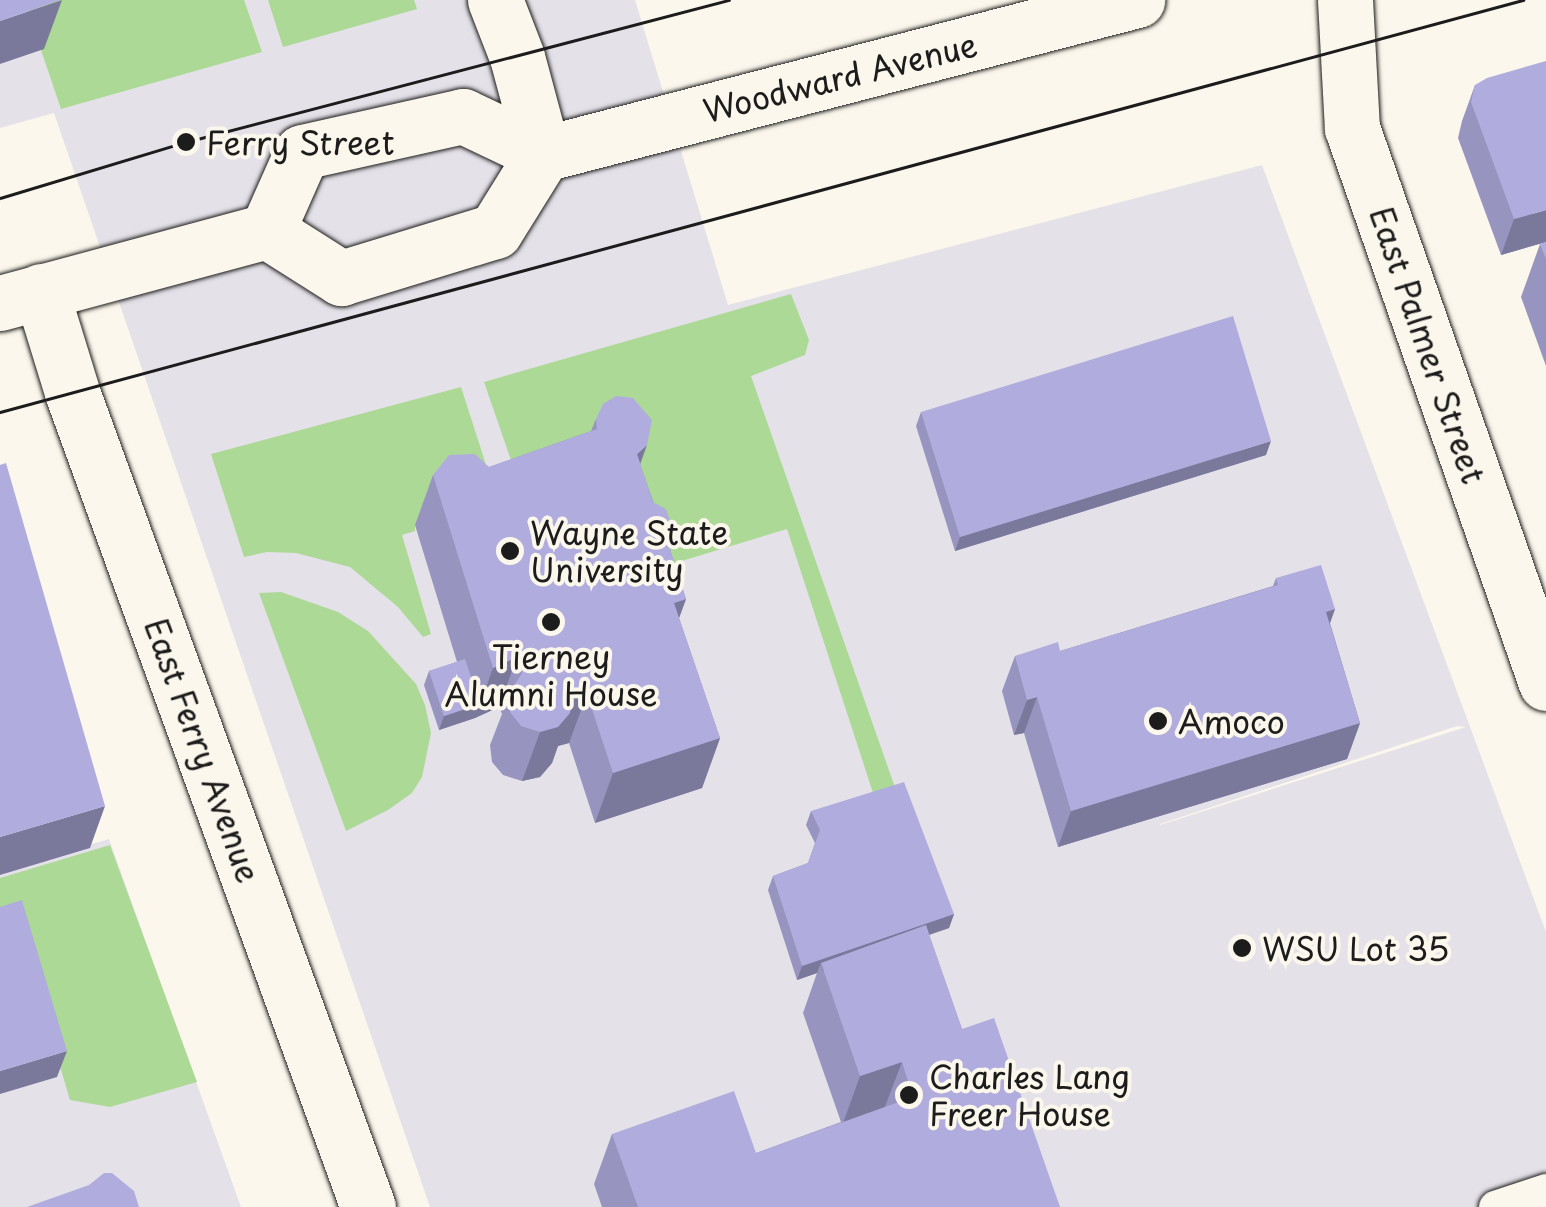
<!DOCTYPE html>
<html>
<head>
<meta charset="utf-8">
<style>
  body { margin:0 }
  #map { position:relative; width:1546px; height:1207px; overflow:hidden; background:#fbf7ec; font-family:"Playpen Sans",sans-serif }
  div>[style] { position:absolute }
  .built>* { inset:0; background:#e4e1e8 }
  .green>* { inset:0; background:#add997 }
  .roads { filter:drop-shadow(0 0 2px #1c1c1c) drop-shadow(0 0 2px #1c1c1c) }
  .service>* { height:32px; margin:-16px; padding:0 16px; transform-origin:16px; border-radius:16px; background:#fbf7ec }
  .minor>* { height:55px; margin:-27.5px; padding:0 27.5px; transform-origin:27.5px; border-radius:27.5px; background:#fbf7ec }
  .tertiary>* { height:55px; margin:-27.5px; padding:0 27.5px; transform-origin:27.5px; border-radius:27.5px; background:#fbf7ec }
  .primary>* { height:55px; margin:-27.5px; padding:0 27.5px; transform-origin:27.5px; border-radius:27.5px; background:#fbf7ec }
  .tram>* { height:2.5px; margin:-1.25px; padding:0 1.25px; transform-origin:1.25px; border-radius:1.25px; background:#1c1c1c }
  .wall>* { inset:0; background:#9795bf }
  .shaded-wall>* { inset:0; background:#7b799b }
  .building>* { inset:0; background:#b0adde }
  .dots>* { width:28px; height:28px; translate:-50% -50%; box-sizing:border-box; border:5px solid #fbf7ec; border-radius:50% }
  span { translate:-50% -50%; white-space:nowrap; text-align:center; line-height:1.15; -webkit-text-stroke:8px #fbf7ec; paint-order:stroke }
  .street-label { font-size:32px; color:#1c1c1c }
  .poi-label { font-size:32px; color:#1c1c1c }
  .left { translate:0 -50%; text-align:left }
</style>
</head>
<body>
<div id="map">
  <div class="built">
    <i style="clip-path:polygon(evenodd,0 0,635px 0,728px 305px,1262px 165px,1546px 932px,1546px 1207px,430px 1207px,54px 113px,0 128px,0 0,1457px 726px,1466px 727px,1160px 825px,1160px 824px,1457px 726px)"></i>
    <i style="clip-path:polygon(109px 839px,241px 1207px,0 1207px,0 871px)"></i>
  </div>
  <div class="green">
    <i style="clip-path:polygon(24px 0,244px 0,262px 52px,61px 109px)"></i>
    <i style="clip-path:polygon(268px 0,414px 0,417px 9px,283px 47px)"></i>
    <i style="clip-path:polygon(791px 294px,809px 340px,805px 355px,751px 376px,898px 796px,876px 802px,787px 529px,665px 566px,512px 463px,484px 382px)"></i>
    <i style="clip-path:polygon(461px 387px,489px 474px,415px 525px,415px 531px,402px 535px,431px 634px,423px 637px,398px 607px,350px 567px,296px 553px,267px 552px,244px 557px,211px 454px)"></i>
    <i style="clip-path:polygon(281px 592px,338px 612px,368px 631px,416px 684px,425px 705px,431px 733px,422px 777px,412px 793px,388px 810px,346px 831px,259px 593px)"></i>
    <i style="clip-path:polygon(110px 845px,197px 1082px,110px 1107px,70px 1100px,17px 922px,0 926px,0 878px)"></i>
  </div>
  <div class="roads">
    <div class="service">
      <i style="left:1495px;top:1207px;width:54px;rotate:-18.4deg"></i>
    </div>
    <div class="minor">
      <i style="left:495px;top:0;width:61px;rotate:68.9deg"></i>
      <i style="left:517px;top:57px;width:100px;rotate:75deg"></i>
      <i style="left:1345px;top:0;width:128px;rotate:86.9deg"></i>
      <i style="left:1352px;top:128px;width:588px;rotate:70.73deg"></i>
    </div>
    <div class="tertiary">
      <i style="left:41px;top:291px;width:106px;rotate:72.9deg"></i>
      <i style="left:72px;top:392px;width:867px;rotate:70.04deg"></i>
    </div>
    <div class="primary">
      <i style="left:267px;top:231px;width:86px;rotate:-66.1deg"></i>
      <i style="left:302px;top:152px;width:165px;rotate:-12.6deg"></i>
      <i style="left:463px;top:116px;width:89px;rotate:25.4deg"></i>
      <i style="left:543px;top:154px;width:614px;rotate:-14.53deg"></i>
      <i style="left:0;top:303px;width:277px;rotate:-15.1deg"></i>
      <i style="left:267px;top:231px;width:88px;rotate:32.4deg"></i>
      <i style="left:341px;top:278px;width:161px;rotate:-17deg"></i>
      <i style="left:495px;top:231px;width:91px;rotate:-58.1deg"></i>
    </div>
  </div>
  <div class="tram">
    <i style="left:0;top:198px;width:194px;rotate:-16.8deg"></i>
    <i style="left:186px;top:142px;width:561px;rotate:-14.66deg"></i>
    <i style="left:0;top:412px;width:1578px;rotate:-15.14deg"></i>
  </div>
  <div class="wall">
    <i style="clip-path:polygon(1475px 85px,1546px 242px,1501px 255px,1458px 138px,1462px 121px)"></i>
    <i style="clip-path:polygon(1546px 242px,1546px 366px,1521px 297px,1540px 244px)"></i>
    <i style="clip-path:polygon(921px 412px,1266px 455px,955px 551px,916px 426px)"></i>
    <i style="clip-path:polygon(596px 419px,640px 464px,669px 546px,686px 599px,679px 618px,720px 738px,702px 788px,595px 823px,569px 743px,558px 746px,552px 763px,540px 777px,522px 781px,503px 775px,492px 762px,490px 745px,502px 714px,499px 707px,475px 718px,439px 730px,424px 685px,429px 671px,457px 662px,415px 525px,433px 475px,489px 467px,591px 431px)"></i>
    <i style="clip-path:polygon(1276px 578px,1335px 609px,1330px 623px,1360px 723px,1347px 759px,1058px 847px,1024px 733px,1014px 735px,1002px 691px,1015px 656px,1060px 651px,1273px 586px)"></i>
    <i style="clip-path:polygon(811px 811px,954px 914px,949px 928px,929px 935px,962px 1029px,1060px 1207px,602px 1207px,594px 1184px,612px 1134px,756px 1153px,841px 1122px,803px 1013px,817px 973px,797px 980px,768px 890px,773px 876px,808px 863px,815px 843px,806px 825px)"></i>
  </div>
  <div class="shaded-wall">
    <i style="clip-path:polygon(62px 0,44px 49px,0 64px,0 21px)"></i>
    <i style="clip-path:polygon(1546px 210px,1546px 242px,1501px 255px,1514px 219px)"></i>
    <i style="clip-path:polygon(1271px 441px,1266px 455px,955px 551px,960px 537px)"></i>
    <i style="clip-path:polygon(647px 445px,629px 495px,637px 454px)"></i>
    <i style="clip-path:polygon(686px 599px,668px 648px,674px 603px)"></i>
    <i style="clip-path:polygon(1335px 609px,1322px 645px,1326px 612px)"></i>
    <i style="clip-path:polygon(517px 657px,499px 707px,475px 718px,439px 730px,444px 716px,480px 704px,493px 668px)"></i>
    <i style="clip-path:polygon(587px 694px,569px 743px,558px 746px,552px 763px,540px 777px,522px 781px,540px 732px,572px 698px)"></i>
    <i style="clip-path:polygon(1037px 697px,1024px 733px,1014px 735px,1027px 700px)"></i>
    <i style="clip-path:polygon(1360px 723px,1347px 759px,1058px 847px,1071px 811px)"></i>
    <i style="clip-path:polygon(720px 738px,702px 788px,595px 823px,613px 773px)"></i>
    <i style="clip-path:polygon(105px 806px,90px 848px,0 875px,0 837px)"></i>
    <i style="clip-path:polygon(954px 914px,949px 928px,823px 971px,821px 963px,817px 973px,797px 980px,802px 966px)"></i>
    <i style="clip-path:polygon(67px 1051px,57px 1077px,0 1094px,0 1071px)"></i>
    <i style="clip-path:polygon(902px 1062px,883px 1112px,842px 1126px,860px 1076px)"></i>
  </div>
  <div class="building">
    <i style="clip-path:polygon(0 0,60px 0,0 21px)"></i>
    <i style="clip-path:polygon(1546px 61px,1546px 210px,1514px 219px,1471px 102px,1475px 85px,1487px 78px)"></i>
    <i style="clip-path:polygon(1546px 242px,1546px 259px,1540px 244px)"></i>
    <i style="clip-path:polygon(1233px 316px,1271px 441px,960px 537px,921px 412px)"></i>
    <i style="clip-path:polygon(616px 396px,633px 398px,652px 420px,647px 445px,637px 454px,653px 502px,666px 509px,674px 532px,669px 546px,686px 599px,674px 603px,720px 738px,613px 773px,587px 694px,572px 698px,570px 713px,558px 727px,540px 732px,521px 726px,510px 712px,508px 695px,522px 673px,517px 657px,493px 668px,433px 475px,449px 455px,475px 454px,489px 467px,597px 429px,596px 419px,603px 404px)"></i>
    <i style="clip-path:polygon(6px 463px,105px 806px,0 837px,0 465px)"></i>
    <i style="clip-path:polygon(1321px 565px,1335px 609px,1326px 612px,1360px 723px,1071px 811px,1037px 697px,1027px 700px,1015px 656px,1058px 642px,1060px 651px,1278px 585px,1276px 578px)"></i>
    <i style="clip-path:polygon(465px 659px,480px 704px,444px 716px,429px 671px)"></i>
    <i style="clip-path:polygon(904px 782px,954px 914px,802px 966px,773px 876px,808px 863px,820px 830px,811px 811px)"></i>
    <i style="clip-path:polygon(22px 900px,67px 1051px,0 1071px,0 907px)"></i>
    <i style="clip-path:polygon(926px 925px,962px 1029px,994px 1018px,1060px 1207px,638px 1207px,612px 1134px,734px 1091px,756px 1153px,913px 1097px,902px 1062px,860px 1076px,821px 963px)"></i>
    <i style="clip-path:polygon(104px 1173px,112px 1173px,134px 1191px,139px 1207px,27px 1207px,89px 1185px)"></i>
  </div>
  <div class="dots">
    <i style="left:186px;top:142px;background:#1c1c1c"></i>
    <i style="left:510px;top:551px;background:#1c1c1c"></i>
    <i style="left:551px;top:622px;background:#1c1c1c"></i>
    <i style="left:1158px;top:721px;background:#1c1c1c"></i>
    <i style="left:1242px;top:948px;background:#1c1c1c"></i>
    <i style="left:909px;top:1095px;background:#1c1c1c"></i>
  </div>
  <div class="street-label">
    <span style="left:840px;top:77px;rotate:-14deg">Woodward Avenue</span>
    <span style="left:1428px;top:345px;rotate:71deg">East Palmer Street</span>
    <span style="left:203px;top:750px;rotate:70deg">East Ferry Avenue</span>
  </div>
  <div class="poi-label">
    <span class="left" style="left:206px;top:142px">Ferry Street</span>
    <span class="left" style="left:530px;top:551px">Wayne State<br>University</span>
    <span style="left:551px;top:675px">Tierney<br>Alumni House</span>
    <span class="left" style="left:1178px;top:721px">Amoco</span>
    <span class="left" style="left:1262px;top:948px">WSU Lot 35</span>
    <span class="left" style="left:929px;top:1095px">Charles Lang<br>Freer House</span>
  </div>
</div>
</body>
</html>
